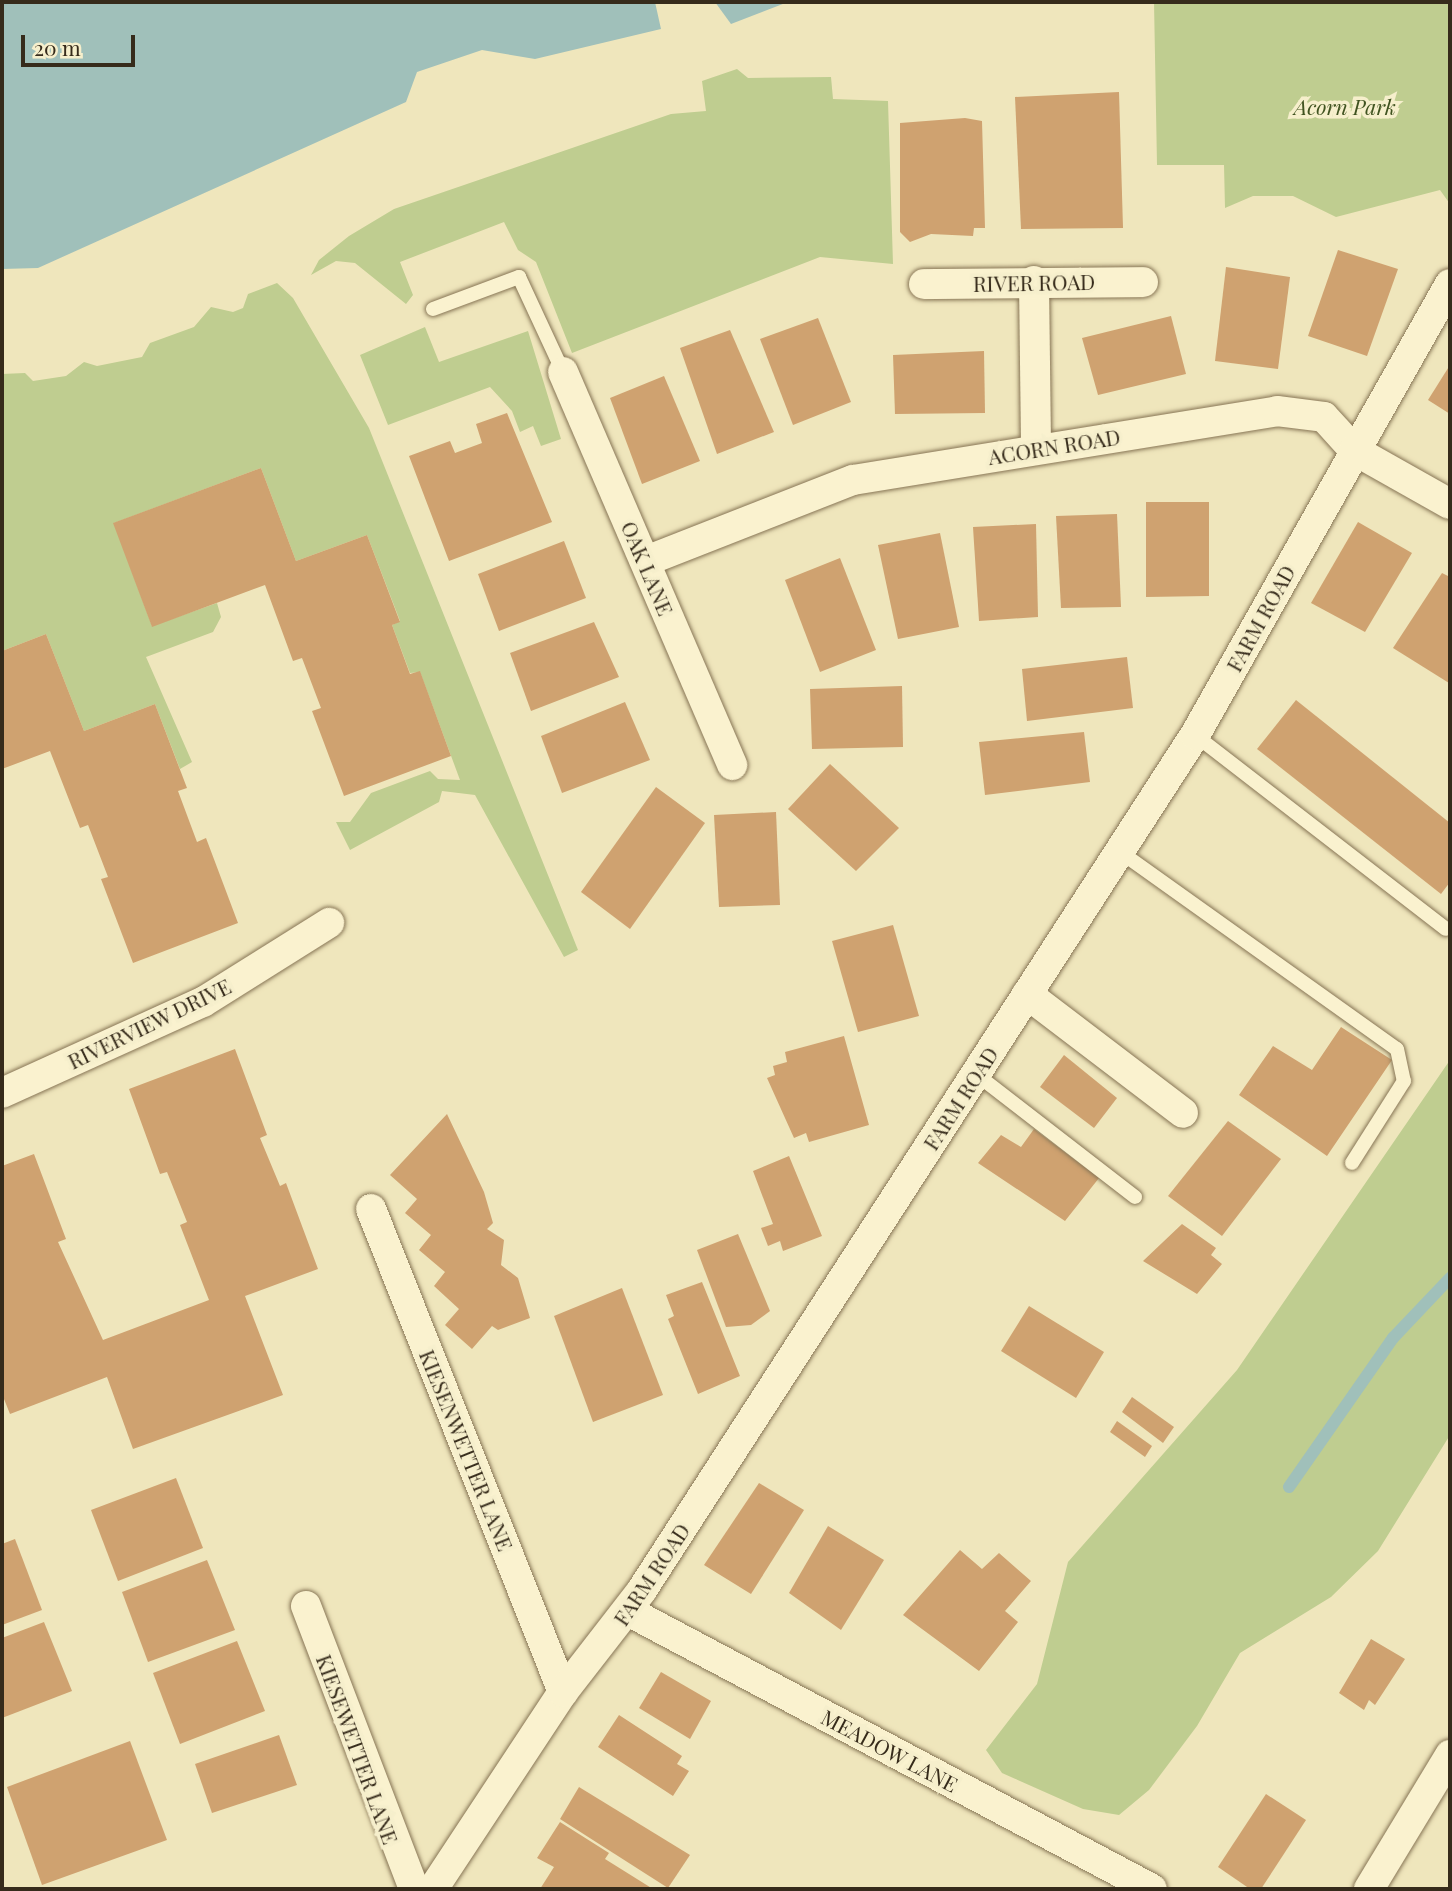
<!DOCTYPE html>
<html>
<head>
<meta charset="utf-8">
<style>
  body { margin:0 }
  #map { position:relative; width:1452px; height:1891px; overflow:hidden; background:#efe6bc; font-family:"Playfair Display",serif }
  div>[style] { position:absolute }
  .green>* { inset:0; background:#bfcd90 }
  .water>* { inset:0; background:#a0c0ba }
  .stream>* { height:12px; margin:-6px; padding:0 6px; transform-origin:6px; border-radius:6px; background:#a0c0ba }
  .building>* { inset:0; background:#cfa270 }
  .roads { filter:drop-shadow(0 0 2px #877555) drop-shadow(0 0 2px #877555) }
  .lane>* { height:14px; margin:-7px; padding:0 7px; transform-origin:7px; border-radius:7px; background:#faf2cf }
  .street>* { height:30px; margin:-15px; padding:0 15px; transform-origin:15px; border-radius:15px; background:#faf2cf }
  span { translate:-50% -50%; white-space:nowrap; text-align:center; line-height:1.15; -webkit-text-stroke:7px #f6efcc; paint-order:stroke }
  .park-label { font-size:21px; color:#405320; font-style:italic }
  .street-label { font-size:21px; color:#362b1b }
  .frame { position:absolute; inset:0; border:4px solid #362b1b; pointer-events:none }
  .scale { position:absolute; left:21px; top:35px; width:114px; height:32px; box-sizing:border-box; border:4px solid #362b1b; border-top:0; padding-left:9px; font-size:21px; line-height:24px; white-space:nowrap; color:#362b1b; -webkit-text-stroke:5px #f6efcc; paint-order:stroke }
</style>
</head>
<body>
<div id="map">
  <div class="green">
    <i style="clip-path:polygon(1154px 2px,1450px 2px,1450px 204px,1440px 190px,1336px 217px,1293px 196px,1253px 196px,1225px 208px,1224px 165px,1157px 165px)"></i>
    <i style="clip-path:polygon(737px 69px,748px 78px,831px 77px,833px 99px,888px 101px,893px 264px,820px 257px,572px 353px,536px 262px,518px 250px,504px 222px,400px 262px,413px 295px,406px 304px,355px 263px,336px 261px,311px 275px,319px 260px,349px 236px,394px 209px,671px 114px,706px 111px,702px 81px)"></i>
    <i style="clip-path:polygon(277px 283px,293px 298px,369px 428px,578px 950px,564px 957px,475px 795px,442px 791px,439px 802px,350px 850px,336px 822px,350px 822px,371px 793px,430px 771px,438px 779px,460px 780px,420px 672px,410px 673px,392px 625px,400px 621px,367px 535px,296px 561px,261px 468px,114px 523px,152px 626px,217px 603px,221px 617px,213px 632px,146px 657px,192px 762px,180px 769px,155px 704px,84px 731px,46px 634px,2px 651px,2px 374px,25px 373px,33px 381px,66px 376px,84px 362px,97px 366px,142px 357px,150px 343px,194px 327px,211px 307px,233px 312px,243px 308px,248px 294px)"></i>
    <i style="clip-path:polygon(425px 327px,439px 362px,528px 331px,561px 439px,541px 446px,533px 426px,520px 432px,512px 411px,490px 387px,388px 425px,360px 355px)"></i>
    <i style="clip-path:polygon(1450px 1060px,1450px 1435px,1378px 1551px,1331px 1597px,1240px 1653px,1197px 1726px,1149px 1790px,1119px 1815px,1083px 1809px,1002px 1773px,986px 1750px,1037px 1684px,1068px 1562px,1237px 1370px)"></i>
  </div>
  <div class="water">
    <i style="clip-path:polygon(2px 2px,655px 2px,661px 29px,535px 59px,482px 50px,417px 72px,406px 102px,38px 268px,2px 269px)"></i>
    <i style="clip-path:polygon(715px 2px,788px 2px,731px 24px)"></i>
  </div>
  <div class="stream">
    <i style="left:1289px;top:1487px;width:182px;rotate:-55.1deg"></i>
    <i style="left:1393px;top:1338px;width:83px;rotate:-46.5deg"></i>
  </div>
  <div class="building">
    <i style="clip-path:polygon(1119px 92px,1123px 228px,1021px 229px,1015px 97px)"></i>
    <i style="clip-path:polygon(965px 118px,982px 121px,985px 228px,974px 228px,973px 236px,931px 234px,910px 242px,900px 232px,900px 123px)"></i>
    <i style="clip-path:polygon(1338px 250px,1398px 269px,1367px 356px,1308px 336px)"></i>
    <i style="clip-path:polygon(1226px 267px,1290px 277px,1278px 369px,1215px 361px)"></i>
    <i style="clip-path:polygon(1171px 316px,1186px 374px,1098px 395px,1082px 338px)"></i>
    <i style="clip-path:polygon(818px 318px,851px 402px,793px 425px,760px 339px)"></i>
    <i style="clip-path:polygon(730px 330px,774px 432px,717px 454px,680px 348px)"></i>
    <i style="clip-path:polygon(984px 351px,985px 413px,895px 414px,893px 355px)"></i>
    <i style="clip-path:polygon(1450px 365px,1450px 414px,1428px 400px)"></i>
    <i style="clip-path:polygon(664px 376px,700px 461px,642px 484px,610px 398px)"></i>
    <i style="clip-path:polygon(507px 413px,552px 522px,449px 561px,409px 456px,450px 441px,455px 453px,482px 443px,476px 424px)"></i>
    <i style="clip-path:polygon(261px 468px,296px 561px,367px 535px,400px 622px,392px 625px,410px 674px,420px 671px,451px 756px,344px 796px,312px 711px,321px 708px,302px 658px,293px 661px,265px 585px,152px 627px,113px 523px)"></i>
    <i style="clip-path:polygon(1146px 502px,1209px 502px,1209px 596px,1146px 597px)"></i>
    <i style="clip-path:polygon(1117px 514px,1121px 607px,1061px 608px,1056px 516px)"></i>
    <i style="clip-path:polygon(1358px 522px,1412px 553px,1365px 632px,1311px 603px)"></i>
    <i style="clip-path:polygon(1036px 524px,1038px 617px,979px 621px,973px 527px)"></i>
    <i style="clip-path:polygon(940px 533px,959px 627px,898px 639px,878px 545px)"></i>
    <i style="clip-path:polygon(564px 541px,586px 598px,499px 631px,478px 574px)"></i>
    <i style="clip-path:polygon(840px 558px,876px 650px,820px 672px,785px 580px)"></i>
    <i style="clip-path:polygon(1442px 573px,1450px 577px,1449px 683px,1393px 648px)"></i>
    <i style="clip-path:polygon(594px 622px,619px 677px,531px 711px,510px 653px)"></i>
    <i style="clip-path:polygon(46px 634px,84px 731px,155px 704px,187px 788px,178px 791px,197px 842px,206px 838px,238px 923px,133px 963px,101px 879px,108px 877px,88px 825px,80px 828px,50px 751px,2px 769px,2px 651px)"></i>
    <i style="clip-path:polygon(1127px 657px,1133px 708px,1027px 721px,1022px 669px)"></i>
    <i style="clip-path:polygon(902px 686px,903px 747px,812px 749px,810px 689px)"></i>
    <i style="clip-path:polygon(1296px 700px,1450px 823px,1450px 882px,1441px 894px,1257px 749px)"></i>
    <i style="clip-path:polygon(625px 702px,650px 760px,562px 793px,541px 736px)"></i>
    <i style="clip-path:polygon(1084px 732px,1090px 782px,985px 795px,979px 742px)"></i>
    <i style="clip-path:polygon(830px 764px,899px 828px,856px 871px,788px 809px)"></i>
    <i style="clip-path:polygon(656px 787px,705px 823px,630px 929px,581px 892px)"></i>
    <i style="clip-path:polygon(776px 812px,780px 905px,719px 907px,714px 815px)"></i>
    <i style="clip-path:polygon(893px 925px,919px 1016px,858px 1032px,832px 941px)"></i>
    <i style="clip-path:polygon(1341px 1027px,1392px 1060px,1327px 1156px,1239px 1095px,1273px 1046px,1312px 1070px)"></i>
    <i style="clip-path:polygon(844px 1036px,869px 1125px,809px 1142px,806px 1133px,794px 1138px,767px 1078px,775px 1075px,773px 1066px,787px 1062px,785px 1052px)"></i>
    <i style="clip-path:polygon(235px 1049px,267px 1135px,260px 1138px,280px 1186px,286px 1183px,318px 1269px,245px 1296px,283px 1395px,133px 1449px,107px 1377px,10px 1414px,2px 1394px,2px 1166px,34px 1154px,66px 1239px,58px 1242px,103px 1340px,209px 1300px,180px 1225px,187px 1222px,167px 1172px,160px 1174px,129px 1089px)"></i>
    <i style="clip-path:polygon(1064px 1055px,1117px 1098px,1094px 1128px,1040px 1087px)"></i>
    <i style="clip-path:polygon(447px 1114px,484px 1192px,493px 1223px,487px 1229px,504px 1240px,501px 1265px,518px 1278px,530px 1318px,498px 1330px,492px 1326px,472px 1349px,445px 1325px,459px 1309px,434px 1286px,445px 1272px,419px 1250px,431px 1235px,405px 1213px,417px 1199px,390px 1175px)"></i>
    <i style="clip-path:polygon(1228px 1121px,1281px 1159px,1222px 1236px,1168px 1196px)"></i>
    <i style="clip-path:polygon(1034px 1129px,1099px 1178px,1065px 1221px,978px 1163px,1001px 1135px,1021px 1147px)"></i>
    <i style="clip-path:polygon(789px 1156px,822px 1236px,783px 1251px,780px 1241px,768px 1246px,761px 1228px,773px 1224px,753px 1171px)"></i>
    <i style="clip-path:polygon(1182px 1224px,1216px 1248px,1211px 1255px,1222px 1264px,1197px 1294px,1143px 1261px)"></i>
    <i style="clip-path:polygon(738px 1234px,770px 1311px,751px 1325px,726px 1327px,697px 1250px)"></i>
    <i style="clip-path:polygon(702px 1282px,740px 1376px,698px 1394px,668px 1319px,674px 1316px,666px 1295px)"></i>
    <i style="clip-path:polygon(622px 1288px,663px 1395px,593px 1422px,554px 1316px)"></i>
    <i style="clip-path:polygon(1029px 1306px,1104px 1352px,1076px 1398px,1001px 1351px)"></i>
    <i style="clip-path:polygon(1132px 1397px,1174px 1427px,1163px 1443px,1122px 1412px)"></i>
    <i style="clip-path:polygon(1117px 1421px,1152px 1446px,1145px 1457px,1110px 1432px)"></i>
    <i style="clip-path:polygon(176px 1478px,203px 1548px,118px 1581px,91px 1510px)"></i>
    <i style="clip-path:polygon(759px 1483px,804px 1510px,751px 1594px,704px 1565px)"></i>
    <i style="clip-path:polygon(828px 1526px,884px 1560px,841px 1630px,789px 1593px)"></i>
    <i style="clip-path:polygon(15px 1539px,42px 1610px,2px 1625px,2px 1544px)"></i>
    <i style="clip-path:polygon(960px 1550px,982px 1569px,999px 1553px,1031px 1581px,1005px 1611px,1018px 1622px,979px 1671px,903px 1615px)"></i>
    <i style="clip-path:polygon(207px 1560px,235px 1630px,148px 1662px,122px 1592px)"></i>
    <i style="clip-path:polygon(44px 1622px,72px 1691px,2px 1718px,2px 1638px)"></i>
    <i style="clip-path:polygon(1371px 1639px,1405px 1659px,1375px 1705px,1369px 1700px,1364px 1710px,1339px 1693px)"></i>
    <i style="clip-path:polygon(237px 1641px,265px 1711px,180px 1744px,153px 1673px)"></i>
    <i style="clip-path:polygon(661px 1672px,711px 1701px,690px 1739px,639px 1708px)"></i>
    <i style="clip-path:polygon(619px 1715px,682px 1756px,677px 1764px,689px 1771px,673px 1796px,598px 1747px)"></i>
    <i style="clip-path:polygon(279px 1735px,297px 1785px,212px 1813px,195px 1764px)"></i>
    <i style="clip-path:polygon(130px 1741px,167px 1840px,42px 1885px,7px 1787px)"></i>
    <i style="clip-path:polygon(579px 1787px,690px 1855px,668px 1888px,560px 1819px)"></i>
    <i style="clip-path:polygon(1266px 1794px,1306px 1820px,1261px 1889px,1250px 1889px,1218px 1867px)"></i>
    <i style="clip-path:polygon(560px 1822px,609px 1853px,605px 1859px,653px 1889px,540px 1889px,554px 1867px,537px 1858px)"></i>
  </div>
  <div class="roads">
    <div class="lane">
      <i style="left:433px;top:309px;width:92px;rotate:-20.4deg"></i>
      <i style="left:519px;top:277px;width:105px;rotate:65.1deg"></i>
      <i style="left:1195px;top:735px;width:317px;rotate:37.7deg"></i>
      <i style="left:1119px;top:851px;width:341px;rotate:35.5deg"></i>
      <i style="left:1397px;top:1049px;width:33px;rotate:78deg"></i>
      <i style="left:1404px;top:1081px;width:97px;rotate:122.4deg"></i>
      <i style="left:976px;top:1074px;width:201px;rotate:37.7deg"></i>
    </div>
    <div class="street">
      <i style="left:1034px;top:281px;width:167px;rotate:89.3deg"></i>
      <i style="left:924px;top:284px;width:219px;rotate:-0.5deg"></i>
      <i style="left:563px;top:372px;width:428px;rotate:66.7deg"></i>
      <i style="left:646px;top:561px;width:222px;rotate:-21.4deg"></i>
      <i style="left:853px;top:480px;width:430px;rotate:-9.2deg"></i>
      <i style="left:1277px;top:411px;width:47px;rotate:7.3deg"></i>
      <i style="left:1324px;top:417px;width:45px;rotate:47.7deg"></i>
      <i style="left:1354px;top:450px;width:110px;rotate:29.4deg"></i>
      <i style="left:1027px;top:994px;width:196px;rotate:37.3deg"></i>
      <i style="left:2px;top:1093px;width:221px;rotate:-24.4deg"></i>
      <i style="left:203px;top:1002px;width:149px;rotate:-32.1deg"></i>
      <i style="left:371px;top:1209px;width:520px;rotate:68.32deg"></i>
      <i style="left:306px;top:1606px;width:303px;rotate:69.1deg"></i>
      <i style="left:628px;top:1611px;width:593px;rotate:27.95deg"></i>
      <i style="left:433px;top:1889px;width:236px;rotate:-56.6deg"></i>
      <i style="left:563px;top:1692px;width:129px;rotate:-52.2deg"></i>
      <i style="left:642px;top:1590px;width:1018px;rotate:-57.11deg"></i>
      <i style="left:1195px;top:735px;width:518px;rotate:-60.52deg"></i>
      <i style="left:1369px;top:1889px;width:157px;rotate:-58.8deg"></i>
    </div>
  </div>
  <div class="park-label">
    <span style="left:1345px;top:106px">Acorn Park</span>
  </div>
  <div class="street-label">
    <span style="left:1034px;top:282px;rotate:-1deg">RIVER ROAD</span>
    <span style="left:1054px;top:446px;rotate:-9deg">ACORN ROAD</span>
    <span style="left:648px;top:568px;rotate:67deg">OAK LANE</span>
    <span style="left:1260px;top:618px;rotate:-61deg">FARM ROAD</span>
    <span style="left:149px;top:1023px;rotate:-26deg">RIVERVIEW DRIVE</span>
    <span style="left:960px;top:1098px;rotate:-57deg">FARM ROAD</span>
    <span style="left:467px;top:1450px;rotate:68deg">KIESENWETTER LANE</span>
    <span style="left:651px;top:1574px;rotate:-56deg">FARM ROAD</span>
    <span style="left:358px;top:1749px;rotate:70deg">KIESEWETTER LANE</span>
    <span style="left:890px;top:1750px;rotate:28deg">MEADOW LANE</span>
  </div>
  <div class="frame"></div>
  <div class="scale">20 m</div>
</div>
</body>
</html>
